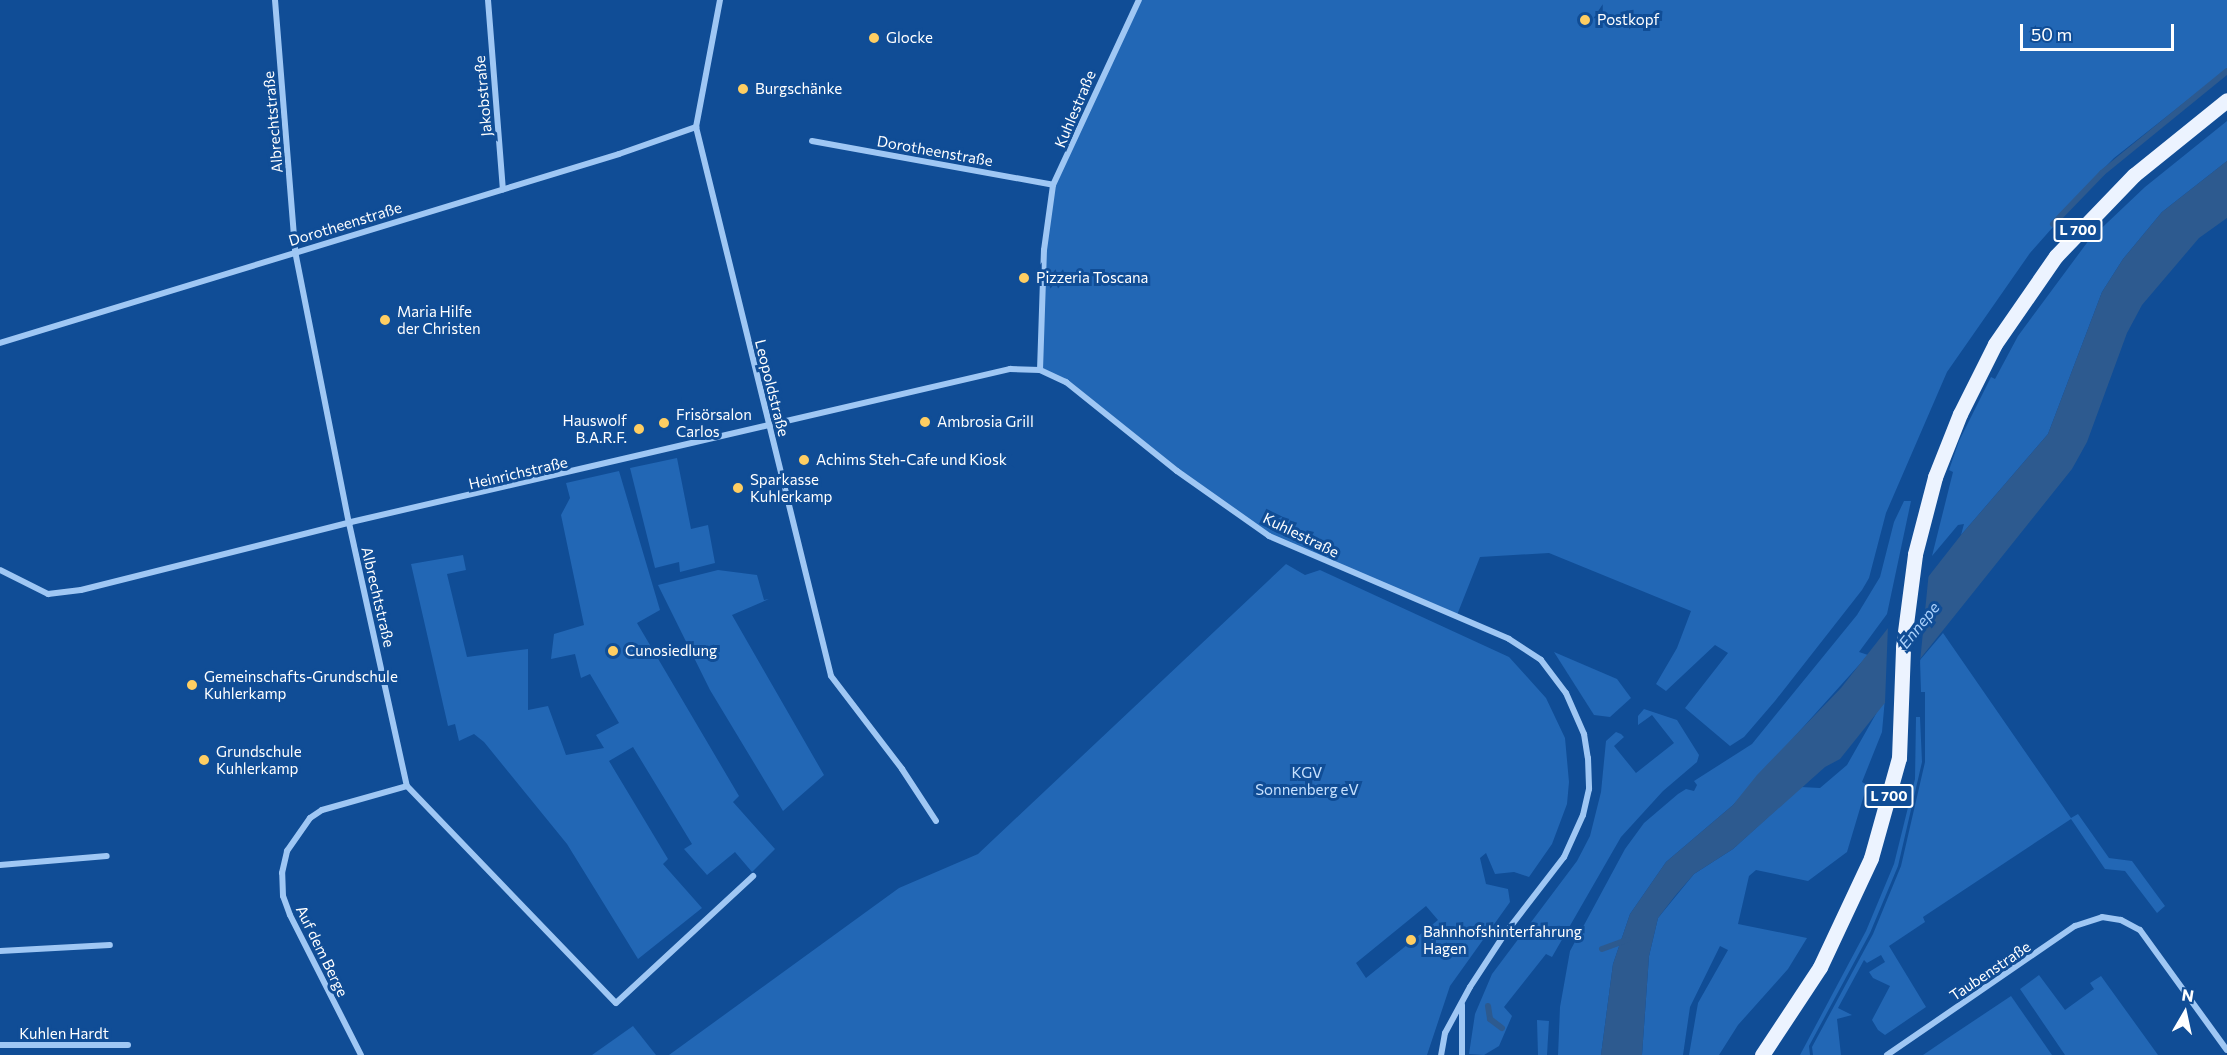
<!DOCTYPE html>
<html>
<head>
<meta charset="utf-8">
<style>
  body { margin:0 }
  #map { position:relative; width:2227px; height:1055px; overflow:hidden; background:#104d96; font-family:Commissioner,sans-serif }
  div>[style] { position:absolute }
  .green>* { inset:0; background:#2267b5 }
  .water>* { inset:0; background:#2d5a8f }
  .pier>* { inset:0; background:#104d96 }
  .stream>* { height:6px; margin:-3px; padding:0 3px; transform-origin:3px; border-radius:3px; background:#2d5a8f }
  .street>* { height:6px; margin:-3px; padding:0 3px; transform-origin:3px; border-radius:3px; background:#9fc7f4 }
  .primary>* { height:15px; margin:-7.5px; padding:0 7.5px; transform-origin:7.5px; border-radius:7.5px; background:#ecf3ff }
  .dots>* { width:16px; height:16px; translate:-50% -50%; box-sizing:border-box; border:3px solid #104d96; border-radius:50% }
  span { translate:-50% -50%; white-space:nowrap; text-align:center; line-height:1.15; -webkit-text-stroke:6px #104d96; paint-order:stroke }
  .shield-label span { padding:2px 4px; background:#104d96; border:2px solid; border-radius:4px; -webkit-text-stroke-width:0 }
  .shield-label { font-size:14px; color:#fff; font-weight:700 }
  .poi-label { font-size:15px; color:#fff }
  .left { translate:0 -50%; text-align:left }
  .right { translate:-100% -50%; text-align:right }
  .street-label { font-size:15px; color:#fff }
  .park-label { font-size:15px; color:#c7e1fe }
  .water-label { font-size:16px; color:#abd1fb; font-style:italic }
  .north { position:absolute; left:2155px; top:983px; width:60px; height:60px; -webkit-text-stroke:4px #104d96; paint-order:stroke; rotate:9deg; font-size:16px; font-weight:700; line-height:24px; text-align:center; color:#fff }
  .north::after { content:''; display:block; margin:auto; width:21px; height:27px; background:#fff; clip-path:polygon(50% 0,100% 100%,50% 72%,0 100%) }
  .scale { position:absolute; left:2020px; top:24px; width:154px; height:27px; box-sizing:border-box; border:3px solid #fff; border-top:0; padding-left:8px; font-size:18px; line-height:21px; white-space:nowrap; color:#fff; -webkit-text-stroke:4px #104d96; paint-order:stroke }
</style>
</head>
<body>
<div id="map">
  <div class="green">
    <i style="clip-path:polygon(1139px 0,2227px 0,2227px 69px,2114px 158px,2050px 224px,2053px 227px,2030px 253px,1947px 372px,1886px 513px,1869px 578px,1862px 590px,1775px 701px,1744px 737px,1730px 746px,1685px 708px,1728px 653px,1715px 645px,1666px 691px,1656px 684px,1677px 648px,1691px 611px,1549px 553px,1480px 557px,1457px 615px,1269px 536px,1177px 471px,1066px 382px,1040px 370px,1041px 300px,1053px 185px)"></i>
    <i style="clip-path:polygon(2227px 121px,2227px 161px,2162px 212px,2123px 259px,2102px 292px,2048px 434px,1961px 535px,1964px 524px,1958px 525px,1932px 556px,1953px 472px,1949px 470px,1959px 441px,1991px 377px,1995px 379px,2018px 336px,2089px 240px,2145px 187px)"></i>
    <i style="clip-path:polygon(677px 458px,691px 529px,708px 525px,715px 563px,680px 572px,679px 562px,655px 568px,630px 468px)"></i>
    <i style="clip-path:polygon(619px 471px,660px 610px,637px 623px,739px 796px,733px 802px,775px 849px,752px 872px,735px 852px,707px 875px,684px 849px,692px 844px,633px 747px,609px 761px,668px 859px,663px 864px,702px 908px,638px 959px,567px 844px,484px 742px,474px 734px,459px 741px,455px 724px,448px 726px,411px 564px,463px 555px,466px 570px,447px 574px,467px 657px,528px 649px,528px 710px,548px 706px,566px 755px,604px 748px,596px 735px,619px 723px,590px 674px,581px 678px,575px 654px,551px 659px,554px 634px,584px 625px,561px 515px,570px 498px,566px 483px)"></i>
    <i style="clip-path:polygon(1904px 501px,1911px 501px,1887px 614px,1859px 652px,1868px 655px,1733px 805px,1666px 862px,1630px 914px,1613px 964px,1601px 1055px,1558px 1055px,1560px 1007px,1570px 951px,1625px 849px,1644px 823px,1678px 794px,1686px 789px,1694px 791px,1697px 785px,1694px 781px,1752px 744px,1857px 615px,1880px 577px,1894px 522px)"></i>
    <i style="clip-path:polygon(evenodd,1286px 564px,1305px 575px,1320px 570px,1509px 657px,1546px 698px,1565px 738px,1569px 782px,1567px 804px,1552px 844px,1529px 877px,1514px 872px,1495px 874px,1486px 853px,1480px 858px,1486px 884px,1508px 889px,1510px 902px,1450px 986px,1427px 1055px,669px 1055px,899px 888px,978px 854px,1286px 564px,1426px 906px,1438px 920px,1366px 978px,1356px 963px,1426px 906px)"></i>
    <i style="clip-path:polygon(718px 570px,757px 575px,764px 600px,769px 599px,732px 615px,824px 775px,783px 811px,710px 690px,658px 585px)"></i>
    <i style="clip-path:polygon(1943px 633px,2071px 818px,2078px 814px,2109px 858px,2132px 861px,2165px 906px,2157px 913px,2125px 871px,2105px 869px,2071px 819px,1923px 917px,1925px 922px,1889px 946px,1926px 1007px,1885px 1035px,1878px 1030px,1872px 1020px,1890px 986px,1873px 978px,1869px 972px,1885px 962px,1881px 955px,1867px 963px,1864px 960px,1838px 1008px,1852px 1015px,1837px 1019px,1841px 1055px,1813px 1055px,1812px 1047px,1873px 934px,1901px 866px,1925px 762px,1925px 692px,1921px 692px,1920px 660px)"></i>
    <i style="clip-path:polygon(1554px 652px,1617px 679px,1631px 698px,1610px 717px,1594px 715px)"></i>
    <i style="clip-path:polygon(1885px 698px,1882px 732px,1862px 782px,1867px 785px,1847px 852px,1808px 881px,1756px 870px,1749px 876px,1738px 924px,1807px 938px,1788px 969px,1738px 1025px,1719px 1055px,1689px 1055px,1698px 1003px,1728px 950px,1720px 946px,1690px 1007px,1683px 1055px,1642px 1055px,1649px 956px,1658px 918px,1694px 874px,1733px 849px,1801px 787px,1820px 788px,1847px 765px)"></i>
    <i style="clip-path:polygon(1644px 709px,1677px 720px,1699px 755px,1697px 762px,1663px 791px,1621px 837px,1552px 957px,1546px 954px,1504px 1007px,1512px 1016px,1499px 1046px,1484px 1055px,1469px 1054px,1475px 1014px,1492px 974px,1577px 861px,1590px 836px,1601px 792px,1606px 741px,1616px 732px,1621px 734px,1624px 737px,1614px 746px,1636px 773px,1674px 743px,1652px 715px,1638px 725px,1638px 716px)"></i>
    <i style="clip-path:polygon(1916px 717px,1920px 717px,1922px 762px,1898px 866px,1870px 933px,1809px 1046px,1810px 1055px,1800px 1055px,1866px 931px,1894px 864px,1915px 779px)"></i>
    <i style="clip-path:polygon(2039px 975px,2065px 1010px,2094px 989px,2090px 983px,2101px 976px,2158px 1055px,2065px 1055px,2020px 989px)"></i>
    <i style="clip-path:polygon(2011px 996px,2052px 1055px,1923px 1055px,1948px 1038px)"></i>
    <i style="clip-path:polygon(1537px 1020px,1549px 1021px,1547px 1055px,1538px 1055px)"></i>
    <i style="clip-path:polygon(633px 1026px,656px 1055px,592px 1055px)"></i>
  </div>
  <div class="water">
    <i style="clip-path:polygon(2227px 161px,2227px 218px,2199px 238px,2142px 305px,2127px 333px,2087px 442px,2072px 469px,1840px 759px,1825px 767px,1733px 849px,1694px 874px,1675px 896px,1658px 918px,1649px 956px,1642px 1055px,1601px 1055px,1613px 964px,1630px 914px,1666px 862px,1733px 805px,1757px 775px,1841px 688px,1961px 535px,2048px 434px,2102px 292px,2123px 259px,2162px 212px)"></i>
  </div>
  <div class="pier">
    <i style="clip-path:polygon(1929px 571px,1920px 662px,1885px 703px,1888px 625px)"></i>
  </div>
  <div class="stream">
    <i style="left:2053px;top:224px;width:71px;rotate:-46.1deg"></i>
    <i style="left:2102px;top:173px;width:161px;rotate:-39.2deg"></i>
    <i style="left:1602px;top:949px;width:27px;rotate:-20deg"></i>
    <i style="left:1488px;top:1006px;width:13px;rotate:81deg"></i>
    <i style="left:1490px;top:1019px;width:15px;rotate:37deg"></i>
  </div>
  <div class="street">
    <i style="left:275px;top:0;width:252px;rotate:85.4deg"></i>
    <i style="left:295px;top:251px;width:277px;rotate:78.8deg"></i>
    <i style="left:349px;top:523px;width:269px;rotate:77.6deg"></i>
    <i style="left:407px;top:786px;width:301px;rotate:46.1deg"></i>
    <i style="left:616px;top:1003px;width:187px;rotate:-42.8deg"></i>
    <i style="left:488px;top:0;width:190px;rotate:85.5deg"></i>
    <i style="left:720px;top:0;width:129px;rotate:100.7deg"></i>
    <i style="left:696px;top:127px;width:565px;rotate:76.18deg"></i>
    <i style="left:831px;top:676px;width:117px;rotate:52.6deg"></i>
    <i style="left:902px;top:769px;width:62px;rotate:56.8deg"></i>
    <i style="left:812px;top:141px;width:245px;rotate:10.3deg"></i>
    <i style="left:0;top:343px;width:647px;rotate:-16.98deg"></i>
    <i style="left:619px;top:154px;width:82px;rotate:-19.3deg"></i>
    <i style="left:1040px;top:370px;width:120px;rotate:-88.1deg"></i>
    <i style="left:1044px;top:250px;width:66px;rotate:-82.1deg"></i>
    <i style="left:1053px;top:185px;width:204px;rotate:-65.1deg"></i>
    <i style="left:0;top:570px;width:54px;rotate:26.6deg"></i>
    <i style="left:48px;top:594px;width:33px;rotate:-7deg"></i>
    <i style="left:81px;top:590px;width:278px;rotate:-14.1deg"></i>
    <i style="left:351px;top:522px;width:677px;rotate:-13.07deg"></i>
    <i style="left:1010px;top:369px;width:30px;rotate:2deg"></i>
    <i style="left:1040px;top:370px;width:29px;rotate:25deg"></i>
    <i style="left:1066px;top:382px;width:142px;rotate:38.7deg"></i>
    <i style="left:1177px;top:471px;width:113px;rotate:35.2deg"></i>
    <i style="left:1269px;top:536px;width:261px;rotate:23.2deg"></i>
    <i style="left:1509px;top:639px;width:38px;rotate:33deg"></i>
    <i style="left:1541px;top:660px;width:41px;rotate:52.9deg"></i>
    <i style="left:1566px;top:693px;width:45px;rotate:66.3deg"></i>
    <i style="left:1584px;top:734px;width:24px;rotate:81deg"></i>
    <i style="left:1588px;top:758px;width:31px;rotate:88deg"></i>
    <i style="left:1589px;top:789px;width:27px;rotate:103deg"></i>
    <i style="left:1583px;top:815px;width:46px;rotate:114.3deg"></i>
    <i style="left:1564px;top:857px;width:98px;rotate:127.6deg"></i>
    <i style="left:1504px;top:935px;width:62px;rotate:123.2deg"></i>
    <i style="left:1470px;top:987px;width:52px;rotate:118.5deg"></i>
    <i style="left:1445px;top:1033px;width:22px;rotate:100deg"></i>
    <i style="left:0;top:865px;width:107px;rotate:-4.8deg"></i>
    <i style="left:0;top:951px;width:110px;rotate:-3.1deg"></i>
    <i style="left:1462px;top:1005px;width:50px;rotate:90deg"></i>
    <i style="left:0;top:1045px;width:128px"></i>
    <i style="left:361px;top:1055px;width:157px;rotate:-116.9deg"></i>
    <i style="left:290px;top:915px;width:20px;rotate:-110deg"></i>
    <i style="left:283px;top:896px;width:23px;rotate:-92deg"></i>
    <i style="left:282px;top:873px;width:23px;rotate:-77deg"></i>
    <i style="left:287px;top:851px;width:40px;rotate:-55.1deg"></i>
    <i style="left:310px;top:818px;width:14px;rotate:-34deg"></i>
    <i style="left:322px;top:810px;width:88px;rotate:-15.8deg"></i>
    <i style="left:1887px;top:1055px;width:228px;rotate:-34.5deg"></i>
    <i style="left:2075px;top:926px;width:28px;rotate:-18deg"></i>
    <i style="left:2102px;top:917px;width:19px;rotate:9deg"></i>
    <i style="left:2121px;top:920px;width:21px;rotate:28deg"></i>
    <i style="left:2140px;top:930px;width:148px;rotate:54.1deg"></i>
  </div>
  <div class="primary">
    <i style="left:1762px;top:1055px;width:105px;rotate:-56.6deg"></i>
    <i style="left:1820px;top:967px;width:120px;rotate:-64.9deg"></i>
    <i style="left:1871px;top:858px;width:104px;rotate:-74.4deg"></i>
    <i style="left:1899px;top:758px;width:111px;rotate:-87.9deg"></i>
    <i style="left:1903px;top:647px;width:94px;rotate:-82.6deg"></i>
    <i style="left:1915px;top:554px;width:80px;rotate:-75.4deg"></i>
    <i style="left:1935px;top:477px;width:68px;rotate:-68.4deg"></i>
    <i style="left:1960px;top:414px;width:78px;rotate:-63.4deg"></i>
    <i style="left:1995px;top:344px;width:107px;rotate:-55.3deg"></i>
    <i style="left:2056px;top:256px;width:112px;rotate:-46.1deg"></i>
    <i style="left:2134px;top:175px;width:119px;rotate:-38.9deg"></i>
  </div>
  <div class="dots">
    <i style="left:1585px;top:20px;background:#ffce62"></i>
    <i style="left:874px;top:38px;background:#ffce62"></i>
    <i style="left:743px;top:89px;background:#ffce62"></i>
    <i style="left:1024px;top:278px;background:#ffce62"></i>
    <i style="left:385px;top:320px;background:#ffce62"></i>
    <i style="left:925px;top:422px;background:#ffce62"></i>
    <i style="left:664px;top:423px;background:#ffce62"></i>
    <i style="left:639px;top:429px;background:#ffce62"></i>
    <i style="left:804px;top:460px;background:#ffce62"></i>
    <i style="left:738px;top:488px;background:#ffce62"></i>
    <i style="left:613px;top:651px;background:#ffce62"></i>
    <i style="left:192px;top:685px;background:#ffce62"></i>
    <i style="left:204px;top:760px;background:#ffce62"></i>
    <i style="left:1411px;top:940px;background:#ffce62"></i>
  </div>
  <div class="shield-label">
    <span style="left:2078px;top:230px">L 700</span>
    <span style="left:1889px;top:796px">L 700</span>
  </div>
  <div class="poi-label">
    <span class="left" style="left:1597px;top:20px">Postkopf</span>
    <span class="left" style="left:886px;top:38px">Glocke</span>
    <span class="left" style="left:755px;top:89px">Burgschänke</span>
    <span class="left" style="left:1036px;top:278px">Pizzeria Toscana</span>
    <span class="left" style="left:397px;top:320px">Maria Hilfe<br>der Christen</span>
    <span class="left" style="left:676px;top:423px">Frisörsalon<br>Carlos</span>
    <span class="right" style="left:627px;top:429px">Hauswolf<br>B.A.R.F.</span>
    <span class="left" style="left:937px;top:422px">Ambrosia Grill</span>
    <span class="left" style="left:816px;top:460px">Achims Steh-Cafe und Kiosk</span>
    <span class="left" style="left:750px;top:488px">Sparkasse<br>Kuhlerkamp</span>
    <span class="left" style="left:625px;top:651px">Cunosiedlung</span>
    <span class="left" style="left:204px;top:685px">Gemeinschafts-Grundschule<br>Kuhlerkamp</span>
    <span class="left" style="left:216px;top:760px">Grundschule<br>Kuhlerkamp</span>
    <span class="left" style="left:1423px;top:940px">Bahnhofshinterfahrung<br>Hagen</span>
  </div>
  <div class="street-label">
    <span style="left:483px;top:96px;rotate:-95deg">Jakobstraße</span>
    <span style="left:1075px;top:109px;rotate:-67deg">Kuhlestraße</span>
    <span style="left:273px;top:122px;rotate:-95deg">Albrechtstraße</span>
    <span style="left:935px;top:151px;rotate:10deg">Dorotheenstraße</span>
    <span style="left:345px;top:224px;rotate:-17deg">Dorotheenstraße</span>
    <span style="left:772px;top:388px;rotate:76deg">Leopoldstraße</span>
    <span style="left:518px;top:473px;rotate:-13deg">Heinrichstraße</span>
    <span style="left:1301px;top:535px;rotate:26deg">Kuhlestraße</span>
    <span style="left:378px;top:597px;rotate:77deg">Albrechtstraße</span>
    <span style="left:322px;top:951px;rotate:64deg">Auf dem Berge</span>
    <span style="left:1990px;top:971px;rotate:-34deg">Taubenstraße</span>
    <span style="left:64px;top:1034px">Kuhlen Hardt</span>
  </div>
  <div class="park-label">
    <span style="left:1307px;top:781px">KGV<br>Sonnenberg eV</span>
  </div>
  <div class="water-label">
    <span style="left:1919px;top:625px;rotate:-51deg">Ennepe</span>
  </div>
  <div class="north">N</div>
  <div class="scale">50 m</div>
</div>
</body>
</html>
